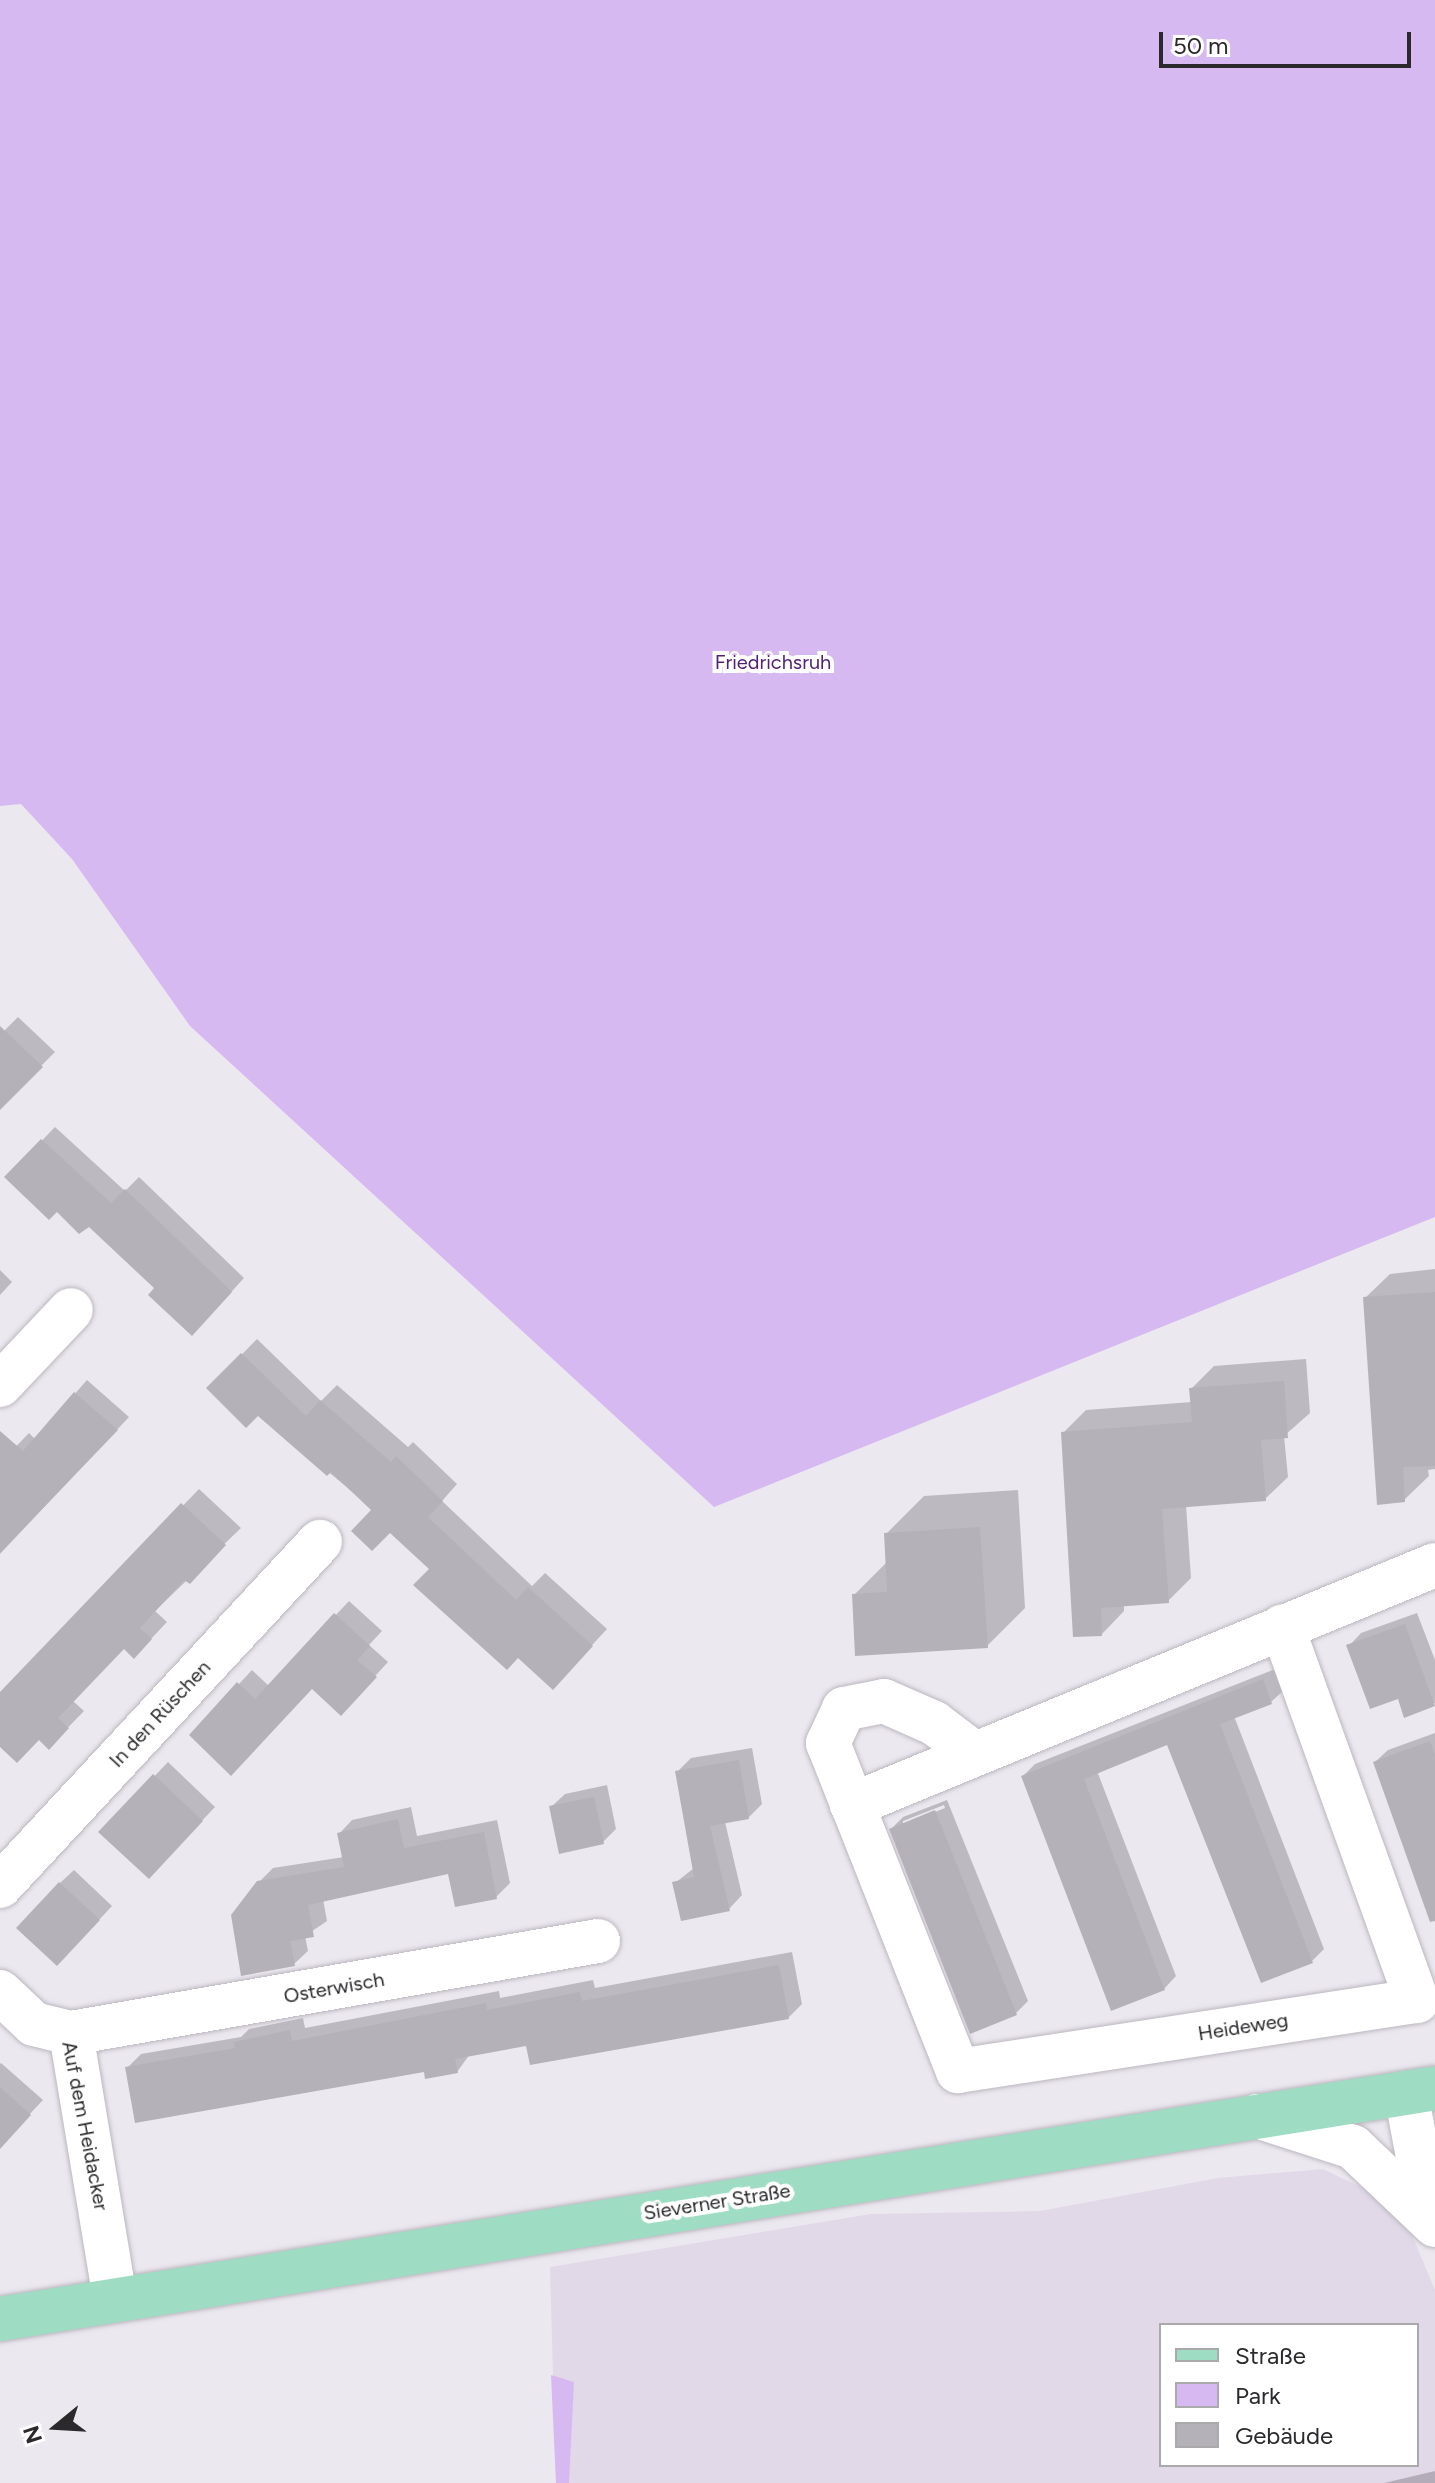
<!DOCTYPE html>
<html>
<head>
<meta charset="utf-8">
<style>
  body { margin:0 }
  #map { position:relative; width:1435px; height:2483px; overflow:hidden; background:#ece8f0; font-family:Figtree,sans-serif }
  div>[style] { position:absolute }
  .built>* { inset:0; background:#e1d9e8 }
  .green>* { inset:0; background:#d7b9f2 }
  .shadow>* { inset:0; background:#0003 }
  .building>* { inset:0; background:#b5b1b9 }
  .roads { filter:drop-shadow(0 0 2px #bbb7bf) drop-shadow(0 0 2px #bbb7bf) }
  .minor>* { height:44px; margin:-22px; padding:0 22px; transform-origin:22px; border-radius:22px; background:#fff }
  .major>* { height:44px; margin:-22px; padding:0 22px; transform-origin:22px; border-radius:22px; background:#9edcc3 }
  span { translate:-50% -50%; white-space:nowrap; text-align:center; line-height:1.15; -webkit-text-stroke:8px #fff; paint-order:stroke }
  .park-label { font-size:20px; color:#532173 }
  .street-label { font-size:20px; color:#2b292c }
  .legend { position:absolute; left:1159px; top:2323px; width:260px; height:144px; box-sizing:border-box; background:#fff; border:2px solid #aaa9ab; margin:0; padding:10px 14px; list-style:none; font-size:24px; color:#2b292c }
  .legend li { display:flex; align-items:center; gap:16px; height:40px }
  .legend b { width:40px; border:2px solid #aaa9ab }
  .north { position:absolute; left:16px; top:2387px; width:80px; height:80px; -webkit-text-stroke:6px #fff; paint-order:stroke; rotate:252deg; font-size:22px; font-weight:700; line-height:32px; text-align:center; color:#2b292c }
  .north::after { content:''; display:block; margin:auto; width:28px; height:36px; background:#2b292c; clip-path:polygon(50% 0,100% 100%,50% 72%,0 100%) }
  .scale { position:absolute; left:1159px; top:32px; width:252px; height:36px; box-sizing:border-box; border:4px solid #2b292c; border-top:0; padding-left:10px; font-size:24px; line-height:28px; white-space:nowrap; color:#2b292c; -webkit-text-stroke:6px #fff; paint-order:stroke }
</style>
</head>
<body>
<div id="map">
  <div class="built">
    <i style="clip-path:polygon(evenodd,1323px 2169px,1371px 2192px,1412px 2235px,1435px 2290px,1435px 2483px,556px 2483px,550px 2267px,871px 2214px,1040px 2211px,1218px 2178px,1323px 2169px,1161px 2325px,1417px 2325px,1417px 2465px,1161px 2465px,1161px 2325px)"></i>
  </div>
  <div class="green">
    <i style="clip-path:polygon(0 0,1435px 0,1435px 1217px,714px 1507px,190px 1026px,72px 859px,21px 804px,0 806px)"></i>
    <i style="clip-path:polygon(551px 2375px,574px 2382px,569px 2483px,556px 2483px)"></i>
  </div>
  <div class="shadow">
    <i style="clip-path:polygon(18px 1017px,55px 1052px,0 1107px,0 1035px)"></i>
    <i style="clip-path:polygon(55px 1127px,125px 1191px,139px 1177px,244px 1278px,205px 1321px,157px 1288px,89px 1225px,7px 1177px)"></i>
    <i style="clip-path:polygon(1435px 1269px,1435px 1469px,1428px 1470px,1429px 1476px,1404px 1500px,1365px 1298px,1390px 1274px)"></i>
    <i style="clip-path:polygon(0 1270px,12px 1282px,0 1295px)"></i>
    <i style="clip-path:polygon(257px 1339px,321px 1401px,337px 1385px,408px 1447px,413px 1442px,457px 1484px,442px 1501px,532px 1586px,545px 1573px,607px 1629px,568px 1671px,431px 1568px,374px 1510px,258px 1413px,209px 1388px)"></i>
    <i style="clip-path:polygon(1306px 1359px,1310px 1413px,1284px 1436px,1288px 1477px,1265px 1499px,1186px 1505px,1191px 1578px,1168px 1601px,1124px 1604px,1124px 1611px,1102px 1634px,1063px 1433px,1086px 1410px,1192px 1402px,1191px 1389px,1214px 1366px)"></i>
    <i style="clip-path:polygon(87px 1380px,129px 1417px,0 1554px,0 1463px,29px 1433px,35px 1439px)"></i>
    <i style="clip-path:polygon(199px 1489px,241px 1528px,155px 1611px,167px 1622px,150px 1640px,124px 1647px,73px 1701px,84px 1711px,49px 1747px,39px 1737px,0 1744px,0 1695px)"></i>
    <i style="clip-path:polygon(1018px 1490px,1025px 1608px,987px 1646px,854px 1595px,888px 1561px,886px 1534px,924px 1496px)"></i>
    <i style="clip-path:polygon(349px 1601px,382px 1631px,369px 1645px,388px 1662px,354px 1699px,313px 1687px,244px 1760px,239px 1684px,252px 1670px,269px 1686px)"></i>
    <i style="clip-path:polygon(1417px 1613px,1435px 1660px,1435px 1703px,1405px 1716px,1399px 1696px,1349px 1646px,1361px 1633px)"></i>
    <i style="clip-path:polygon(1275px 1669px,1284px 1690px,1271px 1702px,1234px 1716px,1324px 1949px,1312px 1961px,1168px 1743px,1097px 1771px,1176px 1976px,1164px 1989px,1023px 1776px,1035px 1764px)"></i>
    <i style="clip-path:polygon(1435px 1733px,1435px 1897px,1375px 1762px,1388px 1750px)"></i>
    <i style="clip-path:polygon(752px 1748px,762px 1804px,748px 1818px,725px 1822px,742px 1895px,729px 1909px,675px 1883px,694px 1868px,677px 1772px,691px 1758px)"></i>
    <i style="clip-path:polygon(168px 1762px,215px 1807px,162px 1863px,101px 1832px)"></i>
    <i style="clip-path:polygon(607px 1785px,616px 1829px,603px 1842px,551px 1807px,565px 1794px)"></i>
    <i style="clip-path:polygon(evenodd,947px 1800px,1028px 2001px,1016px 2013px,891px 1829px,903px 1817px,947px 1800px,944px 1805px,945px 1808px,903px 1825px,903px 1821px,944px 1805px)"></i>
    <i style="clip-path:polygon(411px 1807px,417px 1836px,497px 1820px,510px 1883px,496px 1897px,450px 1872px,323px 1899px,327px 1921px,305px 1936px,308px 1951px,294px 1964px,259px 1882px,273px 1868px,344px 1857px,339px 1834px,352px 1820px)"></i>
    <i style="clip-path:polygon(74px 1870px,112px 1906px,71px 1950px,60px 1883px)"></i>
    <i style="clip-path:polygon(792px 1952px,802px 2004px,788px 2018px,528px 2044px,470px 2054px,457px 2072px,128px 2067px,141px 2054px,241px 2037px,249px 2029px,303px 2018px,305px 2028px,499px 1991px,500px 1998px,593px 1980px,595px 1988px)"></i>
    <i style="clip-path:polygon(1px 2063px,43px 2100px,0 2146px,0 2064px)"></i>
    <i style="clip-path:polygon(1435px 2471px,1435px 2483px,1384px 2483px)"></i>
  </div>
  <div class="building">
    <i style="clip-path:polygon(0 1026px,43px 1067px,0 1110px)"></i>
    <i style="clip-path:polygon(41px 1139px,111px 1203px,125px 1189px,232px 1292px,192px 1336px,148px 1295px,154px 1288px,89px 1227px,79px 1234px,57px 1212px,49px 1220px,4px 1177px)"></i>
    <i style="clip-path:polygon(1435px 1292px,1435px 1466px,1403px 1467px,1405px 1502px,1377px 1505px,1363px 1297px)"></i>
    <i style="clip-path:polygon(241px 1353px,306px 1416px,320px 1400px,391px 1462px,396px 1456px,443px 1501px,428px 1517px,516px 1600px,528px 1587px,593px 1646px,553px 1690px,518px 1658px,507px 1670px,413px 1585px,429px 1569px,390px 1533px,372px 1551px,351px 1531px,371px 1510px,331px 1472px,327px 1476px,258px 1416px,246px 1428px,206px 1388px)"></i>
    <i style="clip-path:polygon(1284px 1381px,1288px 1438px,1261px 1440px,1266px 1501px,1162px 1509px,1169px 1603px,1101px 1608px,1102px 1636px,1073px 1637px,1061px 1432px,1192px 1422px,1189px 1388px)"></i>
    <i style="clip-path:polygon(74px 1392px,118px 1430px,0 1553px,0 1431px,23px 1451px)"></i>
    <i style="clip-path:polygon(181px 1503px,226px 1545px,190px 1584px,184px 1580px,140px 1628px,152px 1639px,134px 1659px,124px 1649px,58px 1718px,69px 1728px,49px 1750px,39px 1740px,17px 1763px,0 1747px,0 1692px)"></i>
    <i style="clip-path:polygon(980px 1527px,988px 1648px,855px 1656px,852px 1594px,887px 1592px,884px 1533px)"></i>
    <i style="clip-path:polygon(334px 1613px,370px 1646px,357px 1660px,377px 1677px,341px 1716px,312px 1689px,231px 1776px,189px 1735px,237px 1682px,255px 1699px)"></i>
    <i style="clip-path:polygon(1405px 1624px,1435px 1706px,1404px 1718px,1398px 1699px,1370px 1709px,1346px 1645px)"></i>
    <i style="clip-path:polygon(1263px 1679px,1272px 1704px,1220px 1724px,1313px 1963px,1261px 1983px,1167px 1745px,1084px 1779px,1165px 1990px,1111px 2011px,1021px 1776px)"></i>
    <i style="clip-path:polygon(1430px 1741px,1435px 1755px,1435px 1921px,1430px 1922px,1373px 1762px)"></i>
    <i style="clip-path:polygon(739px 1760px,749px 1819px,710px 1826px,730px 1911px,681px 1921px,672px 1882px,694px 1877px,675px 1771px)"></i>
    <i style="clip-path:polygon(153px 1774px,203px 1821px,149px 1879px,98px 1832px)"></i>
    <i style="clip-path:polygon(594px 1797px,604px 1844px,559px 1854px,549px 1806px)"></i>
    <i style="clip-path:polygon(935px 1810px,1017px 2015px,970px 2034px,889px 1829px)"></i>
    <i style="clip-path:polygon(398px 1819px,404px 1848px,484px 1832px,497px 1899px,455px 1907px,448px 1874px,308px 1905px,314px 1937px,290px 1941px,295px 1966px,241px 1976px,231px 1915px,257px 1881px,344px 1867px,337px 1833px)"></i>
    <i style="clip-path:polygon(59px 1882px,100px 1920px,57px 1966px,16px 1928px)"></i>
    <i style="clip-path:polygon(779px 1965px,789px 2019px,530px 2065px,526px 2046px,455px 2059px,458px 2073px,425px 2079px,424px 2072px,135px 2123px,125px 2067px,235px 2048px,234px 2042px,290px 2030px,292px 2041px,486px 2003px,487px 2010px,580px 1992px,582px 2001px)"></i>
    <i style="clip-path:polygon(0 2087px,31px 2115px,0 2149px)"></i>
  </div>
  <div class="roads">
    <div class="minor">
      <i style="left:0;top:1385px;width:103px;rotate:-46.6deg"></i>
      <i style="left:975px;top:1754px;width:51px;rotate:-142.9deg"></i>
      <i style="left:934px;top:1723px;width:55px;rotate:-156.3deg"></i>
      <i style="left:884px;top:1701px;width:41px;rotate:168.7deg"></i>
      <i style="left:844px;top:1709px;width:38px;rotate:115deg"></i>
      <i style="left:828px;top:1743px;width:353px;rotate:68.4deg"></i>
      <i style="left:958px;top:2071px;width:464px;rotate:-8.7deg"></i>
      <i style="left:1417px;top:2001px;width:398px;rotate:-109.8deg"></i>
      <i style="left:852px;top:1805px;width:630px;rotate:-22.38deg"></i>
      <i style="left:0;top:1886px;width:470px;rotate:-47.1deg"></i>
      <i style="left:0;top:1992px;width:47px;rotate:43.3deg"></i>
      <i style="left:34px;top:2024px;width:38px;rotate:14deg"></i>
      <i style="left:71px;top:2033px;width:270px;rotate:80.6deg"></i>
      <i style="left:71px;top:2033px;width:535px;rotate:-9.9deg"></i>
      <i style="left:1406px;top:2093px;width:81px;rotate:79.4deg"></i>
      <i style="left:1421px;top:2173px;width:38px;rotate:68deg"></i>
      <i style="left:1257px;top:2116px;width:101px;rotate:17.9deg"></i>
      <i style="left:1353px;top:2147px;width:113px;rotate:43.6deg"></i>
    </div>
    <div class="major">
      <i style="left:0;top:2319px;width:1453px;rotate:-9.14deg"></i>
    </div>
  </div>
  <div class="park-label">
    <span style="left:773px;top:662px">Friedrichsruh</span>
  </div>
  <div class="street-label">
    <span style="left:160px;top:1714px;rotate:-47deg">In den Rüschen</span>
    <span style="left:334px;top:1988px;rotate:-10deg">Osterwisch</span>
    <span style="left:1243px;top:2027px;rotate:-9deg">Heideweg</span>
    <span style="left:85px;top:2126px;rotate:79deg">Auf dem Heidacker</span>
    <span style="left:717px;top:2202px;rotate:-9deg">Sieverner Straße</span>
  </div>
  <ul class="legend">
  <li><b style="height:10px;background:#9edcc3"></b>Straße</li>
  <li><b style="height:22px;background:#d7b9f2"></b>Park</li>
  <li><b style="height:22px;background:#b5b1b9"></b>Gebäude</li>
  </ul>
  <div class="north">N</div>
  <div class="scale">50 m</div>
</div>
</body>
</html>
